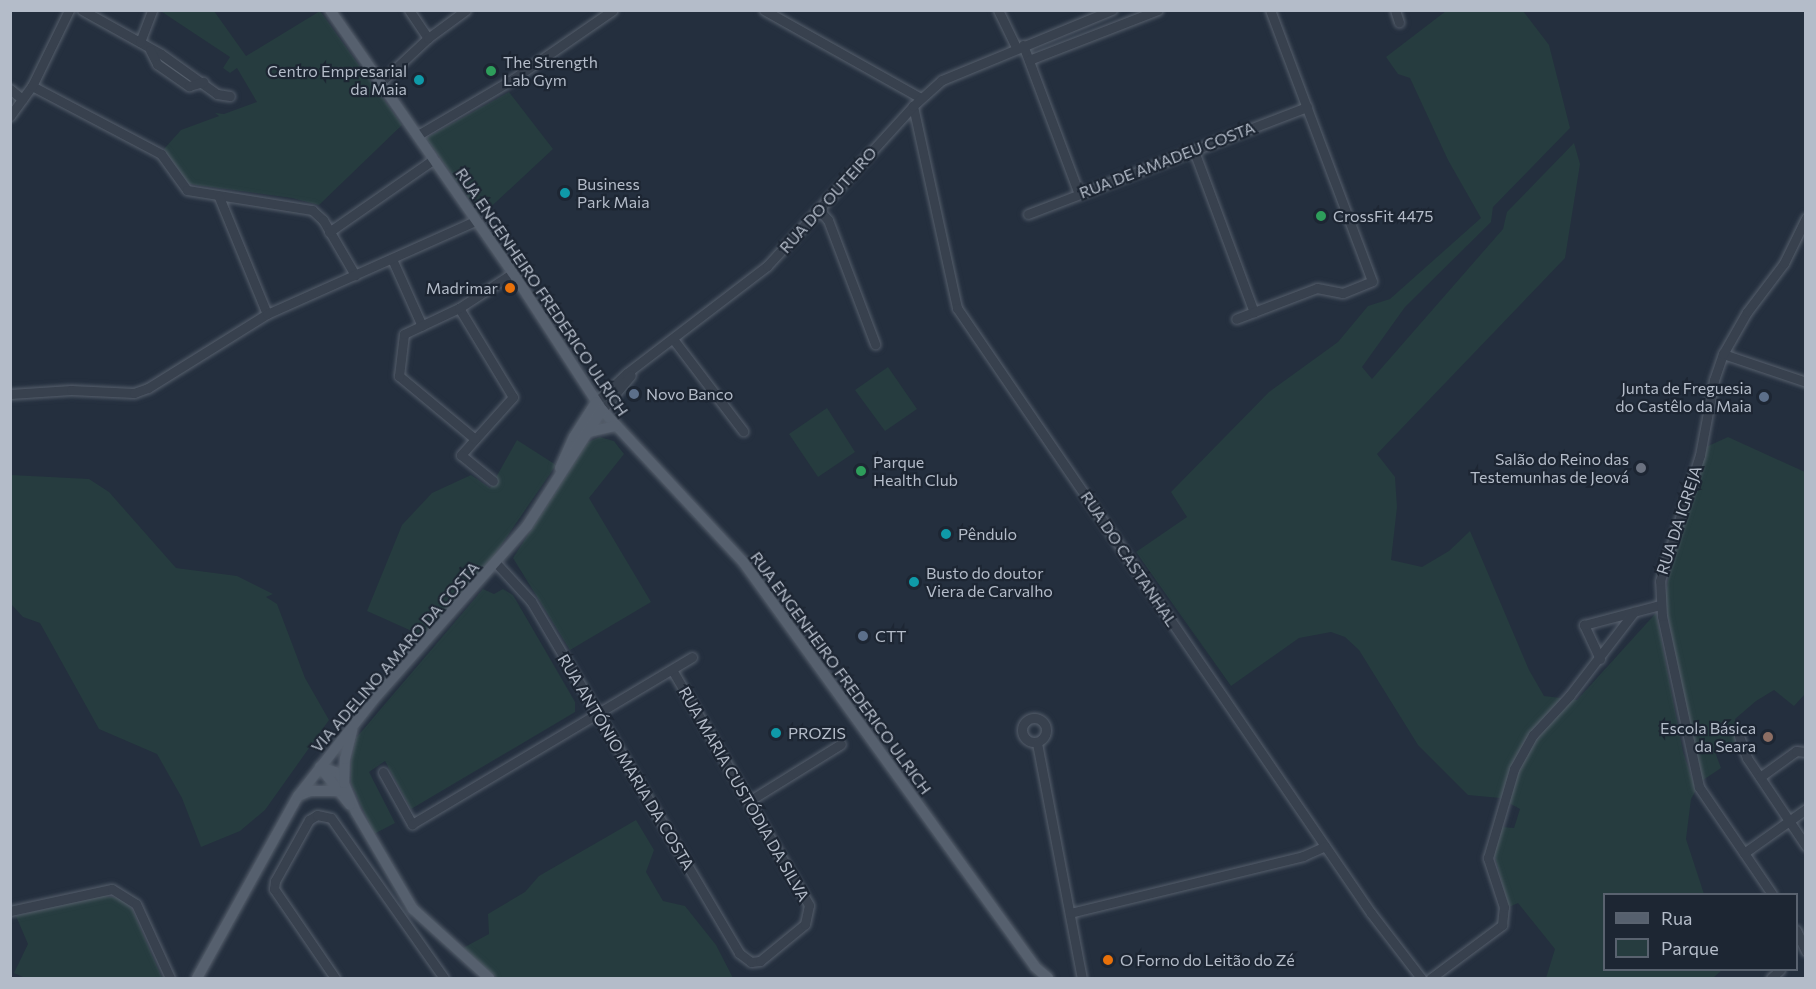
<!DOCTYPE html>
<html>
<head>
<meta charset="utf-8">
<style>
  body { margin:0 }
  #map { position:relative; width:1816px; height:989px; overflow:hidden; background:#242f3e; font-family:Commissioner,sans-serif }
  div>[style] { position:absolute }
  .green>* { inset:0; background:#263c3f }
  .roads { filter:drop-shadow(0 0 2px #565f6c) drop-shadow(0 0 2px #565f6c) }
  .minor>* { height:9px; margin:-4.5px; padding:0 4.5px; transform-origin:4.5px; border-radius:4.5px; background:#38414e }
  .minor>.ring { margin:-4.5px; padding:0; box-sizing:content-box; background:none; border:9px solid #38414e; border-radius:50% }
  .major>* { height:10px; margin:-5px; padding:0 5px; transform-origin:5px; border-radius:5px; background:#56606e }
  .dots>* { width:16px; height:16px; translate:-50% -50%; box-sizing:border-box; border:3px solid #1d2633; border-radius:50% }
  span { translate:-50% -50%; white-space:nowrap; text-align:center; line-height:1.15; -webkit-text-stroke:4.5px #1d2633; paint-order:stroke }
  .poi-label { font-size:16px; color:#b4bcc9 }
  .left { translate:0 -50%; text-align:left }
  .right { translate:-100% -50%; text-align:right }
  .street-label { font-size:16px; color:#b4bcc9 }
  .frame { position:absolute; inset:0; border:12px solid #b4bcc9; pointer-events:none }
  .legend { position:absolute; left:1603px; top:893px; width:195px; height:78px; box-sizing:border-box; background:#1d2633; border:2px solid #59626f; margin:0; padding:8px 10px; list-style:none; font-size:18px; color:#b4bcc9 }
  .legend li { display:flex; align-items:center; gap:12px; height:30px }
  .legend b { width:30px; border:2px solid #59626f }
</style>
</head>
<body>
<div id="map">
  <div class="green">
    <i style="clip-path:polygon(159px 10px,214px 11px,246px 56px,320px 11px,402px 125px,319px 205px,292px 198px,189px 184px,164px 149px,181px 130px,219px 116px,215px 113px,224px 114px,257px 102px,237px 68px,230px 73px,223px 68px,230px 57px)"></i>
    <i style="clip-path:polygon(1446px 11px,1523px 11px,1549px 45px,1570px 128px,1493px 207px,1491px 222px,1405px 307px,1362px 367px,1372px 379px,1503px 229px,1507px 212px,1574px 143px,1580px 164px,1565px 258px,1377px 454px,1395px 477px,1397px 507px,1391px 560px,1422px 567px,1449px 551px,1470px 531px,1529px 670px,1544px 696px,1577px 700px,1656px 613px,1683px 752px,1696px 790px,1691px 799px,1686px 839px,1704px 894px,1604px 894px,1604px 970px,1722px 970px,1713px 978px,1546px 978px,1555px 949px,1518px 903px,1509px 907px,1493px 850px,1502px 827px,1514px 828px,1520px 809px,1500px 798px,1468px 795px,1418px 745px,1359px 650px,1345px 637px,1331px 632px,1299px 638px,1231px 686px,1136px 552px,1187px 517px,1171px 492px,1269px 392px,1338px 342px,1368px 306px,1390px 299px,1481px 218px,1448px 160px,1410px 78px,1398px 74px,1386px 57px)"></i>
    <i style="clip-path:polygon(509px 92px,553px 149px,481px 216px,426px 138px)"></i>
    <i style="clip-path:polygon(888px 367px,917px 409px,885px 431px,855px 390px)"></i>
    <i style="clip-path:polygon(827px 408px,855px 452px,818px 477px,789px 434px)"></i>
    <i style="clip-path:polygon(600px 437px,614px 441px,624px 454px,589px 498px,651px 602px,570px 650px,513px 558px,588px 442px)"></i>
    <i style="clip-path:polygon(1728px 437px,1805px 472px,1805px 694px,1794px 706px,1774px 690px,1756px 701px,1735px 719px,1735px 744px,1715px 752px,1721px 768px,1703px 780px,1698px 777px,1665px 600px,1674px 543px,1706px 447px)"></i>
    <i style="clip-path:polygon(517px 440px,556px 465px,493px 557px,423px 636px,367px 611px,402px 525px,432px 493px,471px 475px,490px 488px)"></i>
    <i style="clip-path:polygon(11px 475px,89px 479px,109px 492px,176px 568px,237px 576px,273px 594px,266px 597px,277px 604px,305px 678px,329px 720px,265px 810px,240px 831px,201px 847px,182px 798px,157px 754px,99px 729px,40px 623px,23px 617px,11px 604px)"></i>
    <i style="clip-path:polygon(483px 589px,494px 594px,503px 589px,513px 595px,575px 702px,575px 712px,411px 809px,385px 761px,369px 772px,395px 823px,374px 834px,351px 783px,351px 760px,356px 738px)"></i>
    <i style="clip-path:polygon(636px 820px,654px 850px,646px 872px,663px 901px,685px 906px,716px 945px,733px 978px,497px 978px,463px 948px,489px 934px,488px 914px,525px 892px,539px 876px)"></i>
    <i style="clip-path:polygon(96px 895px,120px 898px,132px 909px,162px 978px,25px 978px,14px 973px,28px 944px,16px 916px)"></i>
  </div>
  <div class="roads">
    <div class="minor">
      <i style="left:82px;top:10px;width:90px;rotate:29.1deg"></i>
      <i style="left:161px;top:54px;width:69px;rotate:35.5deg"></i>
      <i style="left:217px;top:94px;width:13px;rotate:9deg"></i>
      <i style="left:409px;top:10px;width:34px;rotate:56deg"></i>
      <i style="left:764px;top:10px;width:180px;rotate:29.3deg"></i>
      <i style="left:998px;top:10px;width:41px;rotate:64.1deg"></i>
      <i style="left:1395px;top:10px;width:13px;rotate:72deg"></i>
      <i style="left:140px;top:42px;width:34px;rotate:-69deg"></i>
      <i style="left:1023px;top:45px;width:159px;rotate:69.4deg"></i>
      <i style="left:150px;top:50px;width:16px;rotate:63deg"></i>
      <i style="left:157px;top:64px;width:39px;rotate:35deg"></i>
      <i style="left:189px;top:86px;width:15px;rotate:-16deg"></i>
      <i style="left:1029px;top:60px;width:138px;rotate:-21.2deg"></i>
      <i style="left:381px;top:82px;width:64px;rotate:-43.1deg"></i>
      <i style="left:428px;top:38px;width:47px;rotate:-36.4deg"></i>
      <i style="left:32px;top:86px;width:146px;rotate:27.8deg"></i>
      <i style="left:161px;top:154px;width:44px;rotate:54.2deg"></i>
      <i style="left:187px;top:190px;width:127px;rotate:9.1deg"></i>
      <i style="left:312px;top:210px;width:15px;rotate:42deg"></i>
      <i style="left:323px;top:220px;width:64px;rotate:59.8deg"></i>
      <i style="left:10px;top:89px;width:16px;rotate:40deg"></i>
      <i style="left:913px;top:106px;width:207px;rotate:77.7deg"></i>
      <i style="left:957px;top:308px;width:733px;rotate:55.62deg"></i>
      <i style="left:1371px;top:913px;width:82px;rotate:52.4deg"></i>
      <i style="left:10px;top:116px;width:37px;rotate:-54deg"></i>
      <i style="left:32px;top:86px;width:85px;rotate:-64deg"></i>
      <i style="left:418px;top:135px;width:110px;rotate:-30.5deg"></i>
      <i style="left:513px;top:79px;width:121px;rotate:-34.6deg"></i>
      <i style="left:1194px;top:151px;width:172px;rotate:69.6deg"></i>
      <i style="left:1254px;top:312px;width:19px;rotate:159deg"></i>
      <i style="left:219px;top:197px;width:126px;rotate:67.7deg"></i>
      <i style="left:820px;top:211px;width:12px;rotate:48deg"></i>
      <i style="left:828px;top:220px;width:133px;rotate:69.2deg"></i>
      <i style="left:1028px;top:214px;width:299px;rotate:-21deg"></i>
      <i style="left:329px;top:232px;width:128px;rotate:-34.8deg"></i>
      <i style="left:392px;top:259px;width:73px;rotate:65.9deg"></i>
      <i style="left:459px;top:308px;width:104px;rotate:58.8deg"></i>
      <i style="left:513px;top:397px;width:78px;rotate:131.9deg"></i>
      <i style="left:461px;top:455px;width:41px;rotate:39.1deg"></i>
      <i style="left:1254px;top:312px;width:67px;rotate:-20.9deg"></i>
      <i style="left:1317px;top:288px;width:26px;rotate:11deg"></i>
      <i style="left:1343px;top:293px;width:31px;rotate:-22deg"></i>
      <i style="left:1372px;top:281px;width:290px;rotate:-110.6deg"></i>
      <i style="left:673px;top:339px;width:116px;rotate:52.7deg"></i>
      <i style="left:1723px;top:354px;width:88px;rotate:18.6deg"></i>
      <i style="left:10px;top:394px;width:61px;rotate:-3.8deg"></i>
      <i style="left:71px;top:390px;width:63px;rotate:2.7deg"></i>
      <i style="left:134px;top:393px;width:15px;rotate:-20deg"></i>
      <i style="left:148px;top:388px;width:140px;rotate:-31.9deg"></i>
      <i style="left:267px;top:314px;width:230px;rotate:-24.1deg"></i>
      <i style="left:596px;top:402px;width:42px;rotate:-43.1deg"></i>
      <i style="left:627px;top:373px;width:176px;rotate:-37.4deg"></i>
      <i style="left:767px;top:266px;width:217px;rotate:-47.6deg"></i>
      <i style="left:913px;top:106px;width:39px;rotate:-42deg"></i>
      <i style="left:942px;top:80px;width:184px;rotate:-22.4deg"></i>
      <i style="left:602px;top:410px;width:45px;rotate:-50.4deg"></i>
      <i style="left:475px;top:439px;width:99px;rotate:-140.3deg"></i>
      <i style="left:399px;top:376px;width:42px;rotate:-83.2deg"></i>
      <i style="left:404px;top:334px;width:61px;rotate:-25.3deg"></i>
      <i style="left:459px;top:308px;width:64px;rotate:-32.9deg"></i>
      <i style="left:497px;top:564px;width:50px;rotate:47.4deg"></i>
      <i style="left:531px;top:601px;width:409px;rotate:59.4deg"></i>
      <i style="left:739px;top:953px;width:15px;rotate:37deg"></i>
      <i style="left:751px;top:962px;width:9px;rotate:-6deg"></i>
      <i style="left:760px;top:961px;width:58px;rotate:-39.4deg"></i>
      <i style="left:805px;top:924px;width:19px;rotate:-78deg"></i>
      <i style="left:809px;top:905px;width:272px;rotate:-120.2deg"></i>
      <i style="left:1600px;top:659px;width:38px;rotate:-115deg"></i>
      <i style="left:1584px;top:625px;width:79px;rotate:-14.7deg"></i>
      <i class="ring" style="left:1022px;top:718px;width:15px;height:15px"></i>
      <i style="left:1739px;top:736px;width:23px;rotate:70deg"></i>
      <i style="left:1747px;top:758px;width:106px;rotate:56.2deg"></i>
      <i style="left:1037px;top:743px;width:239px;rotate:79.2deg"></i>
      <i style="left:383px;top:772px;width:60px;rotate:60.9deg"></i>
      <i style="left:412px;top:824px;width:326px;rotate:-30.8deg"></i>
      <i style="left:1760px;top:777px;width:44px;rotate:-35.8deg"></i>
      <i style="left:1796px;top:751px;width:10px;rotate:6deg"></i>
      <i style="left:749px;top:801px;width:108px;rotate:-31.8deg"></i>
      <i style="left:1744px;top:853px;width:76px;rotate:-35.4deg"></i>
      <i style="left:1772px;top:894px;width:130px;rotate:-124.3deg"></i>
      <i style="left:1699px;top:787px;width:175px;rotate:-102.2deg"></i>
      <i style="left:1662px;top:616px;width:35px;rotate:-93deg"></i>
      <i style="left:1660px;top:581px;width:132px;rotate:-72.4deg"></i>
      <i style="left:1700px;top:455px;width:76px;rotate:-79.4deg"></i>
      <i style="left:1714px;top:380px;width:28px;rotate:-71deg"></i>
      <i style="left:1723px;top:354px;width:48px;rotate:-60.3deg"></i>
      <i style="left:1747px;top:312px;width:61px;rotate:-52.9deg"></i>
      <i style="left:1784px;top:263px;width:50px;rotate:-63.9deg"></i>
      <i style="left:10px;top:911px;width:104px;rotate:-12.2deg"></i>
      <i style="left:112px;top:889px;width:28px;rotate:32deg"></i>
      <i style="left:136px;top:904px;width:81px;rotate:65.3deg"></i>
      <i style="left:1070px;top:913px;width:240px;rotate:-13.7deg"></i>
      <i style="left:1303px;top:856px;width:24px;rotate:-24deg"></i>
      <i style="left:1796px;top:930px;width:23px;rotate:65deg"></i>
      <i style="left:335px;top:978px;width:108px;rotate:-124.4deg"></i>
      <i style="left:274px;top:889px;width:8px;rotate:-83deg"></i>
      <i style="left:275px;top:881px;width:70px;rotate:-60.9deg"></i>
      <i style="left:309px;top:820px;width:9px;rotate:-32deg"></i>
      <i style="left:317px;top:815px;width:14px;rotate:12deg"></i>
      <i style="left:331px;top:818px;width:196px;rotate:54.8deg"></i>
      <i style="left:1431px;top:978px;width:89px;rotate:-36.7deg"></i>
      <i style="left:1502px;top:925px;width:18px;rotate:-84deg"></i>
      <i style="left:1504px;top:907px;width:52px;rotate:-108.1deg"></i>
      <i style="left:1488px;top:858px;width:93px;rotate:-73.7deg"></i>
      <i style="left:1514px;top:769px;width:39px;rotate:-61deg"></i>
      <i style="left:1533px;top:735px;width:54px;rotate:-47.2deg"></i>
      <i style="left:1570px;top:695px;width:105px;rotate:-52.4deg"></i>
      <i style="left:1771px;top:978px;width:12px;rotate:-42deg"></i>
    </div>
    <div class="major">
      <i style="left:330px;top:10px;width:320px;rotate:55.2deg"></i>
      <i style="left:513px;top:273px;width:163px;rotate:57deg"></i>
      <i style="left:602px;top:410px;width:209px;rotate:47.1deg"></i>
      <i style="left:744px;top:563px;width:498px;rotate:54.2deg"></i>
      <i style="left:1035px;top:967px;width:17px;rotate:40deg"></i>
      <i style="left:589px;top:432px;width:27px;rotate:-13deg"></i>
      <i style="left:560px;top:468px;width:34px;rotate:-66deg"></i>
      <i style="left:574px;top:437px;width:41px;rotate:-57.8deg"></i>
      <i style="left:320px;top:767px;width:21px;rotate:19deg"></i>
      <i style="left:340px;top:774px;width:41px;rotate:67.2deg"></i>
      <i style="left:356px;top:812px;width:113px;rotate:59.6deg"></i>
      <i style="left:413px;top:909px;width:103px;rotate:42.2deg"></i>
      <i style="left:320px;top:767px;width:48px;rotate:51.7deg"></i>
      <i style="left:344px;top:783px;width:24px;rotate:-88deg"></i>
      <i style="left:345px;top:759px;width:30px;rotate:-76deg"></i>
      <i style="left:300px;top:795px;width:11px;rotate:-22deg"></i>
      <i style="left:310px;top:791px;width:28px"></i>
      <i style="left:197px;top:978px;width:208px;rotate:-61deg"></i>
      <i style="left:298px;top:796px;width:123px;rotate:-51.9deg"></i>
      <i style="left:374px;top:699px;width:231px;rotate:-48.5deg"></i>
      <i style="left:527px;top:526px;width:138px;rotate:-57.1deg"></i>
    </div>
  </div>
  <div class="dots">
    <i style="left:491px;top:71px;background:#2e9e5b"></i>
    <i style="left:419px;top:80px;background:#0f9aa8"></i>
    <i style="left:565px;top:193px;background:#0f9aa8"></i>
    <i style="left:1321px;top:216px;background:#2e9e5b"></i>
    <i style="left:510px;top:288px;background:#e8710a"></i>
    <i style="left:634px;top:394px;background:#5c6f8a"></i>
    <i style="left:1764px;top:397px;background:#5c6f8a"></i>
    <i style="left:1641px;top:468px;background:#6b7280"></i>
    <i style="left:861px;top:471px;background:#2e9e5b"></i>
    <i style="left:946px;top:534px;background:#0f9aa8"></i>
    <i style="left:914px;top:582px;background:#0f9aa8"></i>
    <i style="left:863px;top:636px;background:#5c6f8a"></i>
    <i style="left:776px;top:733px;background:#0f9aa8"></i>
    <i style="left:1768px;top:737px;background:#8d6e63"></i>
    <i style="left:1108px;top:960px;background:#e8710a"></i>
  </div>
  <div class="poi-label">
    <span class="left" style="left:503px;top:71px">The Strength<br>Lab Gym</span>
    <span class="right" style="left:407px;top:80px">Centro Empresarial<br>da Maia</span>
    <span class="left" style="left:577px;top:193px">Business<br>Park Maia</span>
    <span class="left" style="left:1333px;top:216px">CrossFit 4475</span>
    <span class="right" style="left:498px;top:288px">Madrimar</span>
    <span class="right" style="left:1752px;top:397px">Junta de Freguesia<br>do Castêlo da Maia</span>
    <span class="left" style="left:646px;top:394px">Novo Banco</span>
    <span class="right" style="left:1629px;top:468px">Salão do Reino das<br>Testemunhas de Jeová</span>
    <span class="left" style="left:873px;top:471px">Parque<br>Health Club</span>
    <span class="left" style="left:958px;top:534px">Pêndulo</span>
    <span class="left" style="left:926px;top:582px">Busto do doutor<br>Viera de Carvalho</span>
    <span class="left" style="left:875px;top:636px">CTT</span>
    <span class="right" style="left:1756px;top:737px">Escola Básica<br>da Seara</span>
    <span class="left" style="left:788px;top:733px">PROZIS</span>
    <span class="left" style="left:1120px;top:960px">O Forno do Leitão do Zé</span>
  </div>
  <div class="street-label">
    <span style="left:1167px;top:160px;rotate:-21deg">RUA DE AMADEU COSTA</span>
    <span style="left:828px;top:200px;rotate:-48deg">RUA DO OUTEIRO</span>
    <span style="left:542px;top:292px;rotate:56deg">RUA ENGENHEIRO FREDERICO ULRICH</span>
    <span style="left:1679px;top:520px;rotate:-72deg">RUA DA IGREJA</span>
    <span style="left:1129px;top:559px;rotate:56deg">RUA DO CASTANHAL</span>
    <span style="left:395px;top:657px;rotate:-49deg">VIA ADELINO AMARO DA COSTA</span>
    <span style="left:841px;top:673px;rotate:54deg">RUA ENGENHEIRO FREDERICO ULRICH</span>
    <span style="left:626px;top:762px;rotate:59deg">RUA ANTÓNIO MARIA DA COSTA</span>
    <span style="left:744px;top:794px;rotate:60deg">RUA MARIA CUSTÓDIA DA SILVA</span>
  </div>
  <div class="frame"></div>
  <ul class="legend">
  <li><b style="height:8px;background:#56606e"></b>Rua</li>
  <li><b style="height:16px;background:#263c3f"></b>Parque</li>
  </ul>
</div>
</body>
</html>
